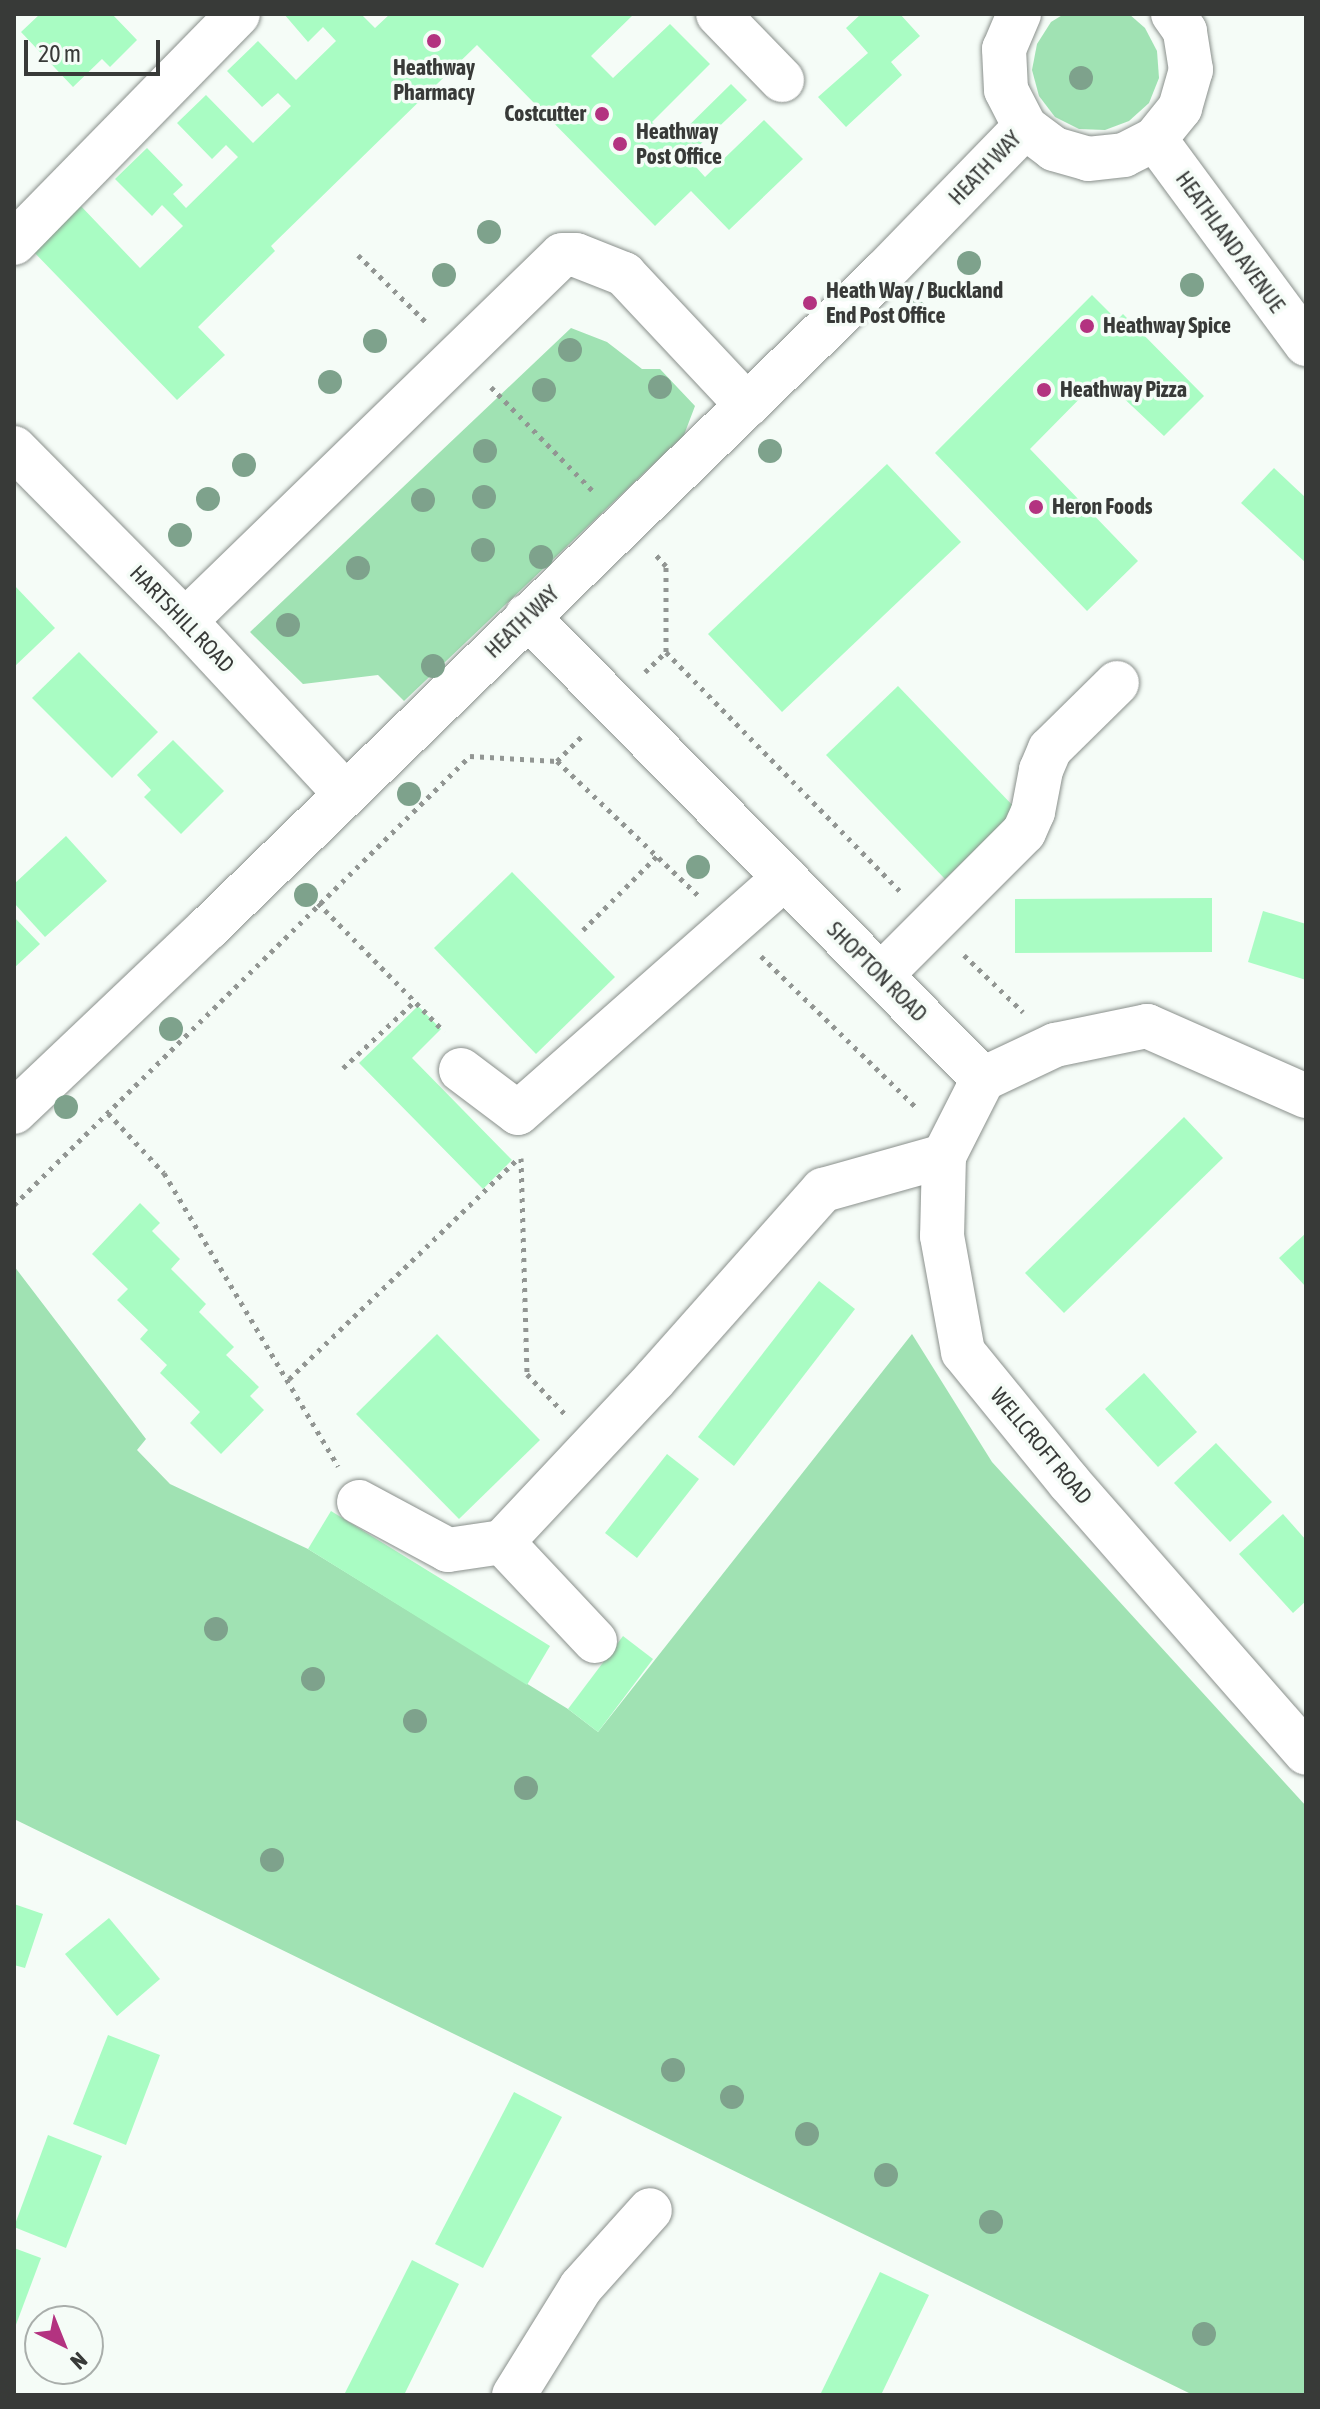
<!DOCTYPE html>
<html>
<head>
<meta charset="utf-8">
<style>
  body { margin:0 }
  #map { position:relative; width:1320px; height:2409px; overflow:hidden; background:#f5fcf7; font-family:"Asap Condensed",sans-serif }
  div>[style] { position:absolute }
  .green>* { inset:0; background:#a0e2b3 }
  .building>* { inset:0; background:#a9fcc3 }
  .path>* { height:5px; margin-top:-2.5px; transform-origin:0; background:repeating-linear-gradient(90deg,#929693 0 4px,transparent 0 10px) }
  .roads { filter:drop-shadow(0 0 2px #8a908c) drop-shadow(0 0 2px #8a908c) }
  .minor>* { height:44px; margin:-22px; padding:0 22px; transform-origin:22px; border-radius:22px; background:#fff }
  .trees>* { width:24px; height:24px; margin:-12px; border-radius:50%; background:#7ea28c }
  .dots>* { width:22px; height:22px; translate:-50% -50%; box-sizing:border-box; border:4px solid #f5fcf7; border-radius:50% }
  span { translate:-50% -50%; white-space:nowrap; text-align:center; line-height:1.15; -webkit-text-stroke:7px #f5fcf7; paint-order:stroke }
  .poi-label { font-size:22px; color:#383a38; font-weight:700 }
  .right { translate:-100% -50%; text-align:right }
  .left { translate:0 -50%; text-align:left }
  .street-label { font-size:22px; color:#383a38 }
  .frame { position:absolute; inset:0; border:16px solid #383a38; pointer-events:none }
  .north { position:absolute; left:24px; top:2305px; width:80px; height:80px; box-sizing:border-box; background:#f5fcf7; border:2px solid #a9aeab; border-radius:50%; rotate:137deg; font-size:22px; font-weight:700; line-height:32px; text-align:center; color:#383a38 }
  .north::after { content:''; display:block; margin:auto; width:28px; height:36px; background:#b33380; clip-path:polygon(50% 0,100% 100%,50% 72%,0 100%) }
  .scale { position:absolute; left:24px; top:40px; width:136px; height:36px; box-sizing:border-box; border:4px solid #383a38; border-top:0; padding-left:10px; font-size:24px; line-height:28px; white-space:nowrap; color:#383a38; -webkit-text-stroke:6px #f5fcf7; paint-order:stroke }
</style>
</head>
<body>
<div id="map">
  <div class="green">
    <i style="clip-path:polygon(1064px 14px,1129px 14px,1145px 28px,1157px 51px,1159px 78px,1149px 103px,1129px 121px,1105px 130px,1079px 129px,1055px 117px,1039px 96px,1032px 70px,1037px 44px,1051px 22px)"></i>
    <i style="clip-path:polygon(571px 328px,607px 342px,642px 369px,660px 369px,695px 406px,684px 435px,404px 701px,378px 675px,303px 684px,250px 632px)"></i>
    <i style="clip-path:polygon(14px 1266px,146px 1439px,137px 1450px,170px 1484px,308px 1549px,568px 1709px,598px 1732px,912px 1334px,992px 1462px,1306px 1806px,1306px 2395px,1193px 2395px,14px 1819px)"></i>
  </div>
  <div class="building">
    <i style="clip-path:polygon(40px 14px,112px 14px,137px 40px,110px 67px,102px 59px,73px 87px,21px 32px)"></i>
    <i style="clip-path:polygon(284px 14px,361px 14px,375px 28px,390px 14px,634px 14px,591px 56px,613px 78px,670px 24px,710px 64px,652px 122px,672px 142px,731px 84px,747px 100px,687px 157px,705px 177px,764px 120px,803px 159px,729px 230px,691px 191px,655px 226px,477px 45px,271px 246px,275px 251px,198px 327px,225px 355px,177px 400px,30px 248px,78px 203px,140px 268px,183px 226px,162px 205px,152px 216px,115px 179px,147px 148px,183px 185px,173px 194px,186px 208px,238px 157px,226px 145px,212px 159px,177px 123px,206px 95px,253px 143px,291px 106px,278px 93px,262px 107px,227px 71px,258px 41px,296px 80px,336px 41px,323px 27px,308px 42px)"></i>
    <i style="clip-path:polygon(861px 14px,900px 14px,920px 36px,891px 62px,902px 75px,846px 127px,818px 97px,868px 53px,846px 28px)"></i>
    <i style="clip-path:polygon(1092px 295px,1117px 320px,1123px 314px,1204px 396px,1164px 436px,1101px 377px,1030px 449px,1138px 561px,1087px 611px,935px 453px)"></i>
    <i style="clip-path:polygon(887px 464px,961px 542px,782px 712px,708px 634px)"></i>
    <i style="clip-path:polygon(1274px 468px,1306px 498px,1306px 563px,1241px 503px)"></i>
    <i style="clip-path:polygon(14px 585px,55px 628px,14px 667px)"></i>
    <i style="clip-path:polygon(79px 652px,158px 732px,112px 778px,32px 698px)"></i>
    <i style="clip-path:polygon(898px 686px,1017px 810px,945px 879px,826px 755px)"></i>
    <i style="clip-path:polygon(173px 740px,224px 791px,181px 834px,144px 797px,151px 790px,137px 775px)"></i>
    <i style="clip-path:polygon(66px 836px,107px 881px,45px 937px,14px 903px,14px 884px)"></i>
    <i style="clip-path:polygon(512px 872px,615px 977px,536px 1054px,434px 948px)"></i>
    <i style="clip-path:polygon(1212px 898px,1212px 952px,1015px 953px,1015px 899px)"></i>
    <i style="clip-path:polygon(1263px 911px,1306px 924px,1306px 980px,1248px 962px)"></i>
    <i style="clip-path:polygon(14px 917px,40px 944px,14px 968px)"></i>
    <i style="clip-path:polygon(418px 1006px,441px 1029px,412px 1058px,512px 1160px,483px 1189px,359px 1063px)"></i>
    <i style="clip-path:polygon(1184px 1117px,1223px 1158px,1064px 1313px,1025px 1273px)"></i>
    <i style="clip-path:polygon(140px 1203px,160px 1223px,152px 1231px,180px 1259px,171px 1269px,206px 1304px,199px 1312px,234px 1347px,226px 1355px,259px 1387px,250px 1396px,264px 1410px,221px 1454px,190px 1423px,200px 1412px,160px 1373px,167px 1365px,140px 1339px,148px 1330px,117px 1300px,128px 1289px,92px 1254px)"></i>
    <i style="clip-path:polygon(1306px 1233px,1306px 1287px,1279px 1258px)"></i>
    <i style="clip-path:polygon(819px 1281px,855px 1309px,734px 1466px,698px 1437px)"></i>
    <i style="clip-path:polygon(437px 1334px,540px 1440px,459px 1519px,356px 1414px)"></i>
    <i style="clip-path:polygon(1144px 1373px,1197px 1432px,1158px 1467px,1105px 1409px)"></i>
    <i style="clip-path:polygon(1216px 1443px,1272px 1502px,1230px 1542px,1174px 1483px)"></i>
    <i style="clip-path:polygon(667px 1454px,699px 1479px,637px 1558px,605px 1533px)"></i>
    <i style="clip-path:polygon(331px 1511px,550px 1646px,527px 1685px,308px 1549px)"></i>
    <i style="clip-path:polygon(1283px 1514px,1306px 1540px,1306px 1601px,1293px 1613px,1239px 1554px)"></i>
    <i style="clip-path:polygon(623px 1636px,653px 1659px,598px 1732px,568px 1709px)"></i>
    <i style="clip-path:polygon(14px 1904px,43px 1914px,25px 1968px,14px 1965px)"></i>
    <i style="clip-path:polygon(109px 1918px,160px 1979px,117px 2016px,65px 1954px)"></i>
    <i style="clip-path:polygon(108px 2035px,160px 2055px,126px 2145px,73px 2124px)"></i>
    <i style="clip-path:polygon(514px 2092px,562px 2117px,483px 2268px,435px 2244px)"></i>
    <i style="clip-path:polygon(48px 2135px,102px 2156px,66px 2248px,14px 2227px)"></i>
    <i style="clip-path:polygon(14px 2248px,41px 2258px,14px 2330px)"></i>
    <i style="clip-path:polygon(412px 2260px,459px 2284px,404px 2395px,344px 2395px)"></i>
    <i style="clip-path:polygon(880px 2272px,929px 2295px,881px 2395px,820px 2395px)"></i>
  </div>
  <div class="path">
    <i style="left:358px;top:255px;width:97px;rotate:44.6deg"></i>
    <i style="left:491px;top:387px;width:146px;rotate:45.6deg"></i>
    <i style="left:666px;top:652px;width:334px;rotate:45.6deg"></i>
    <i style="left:645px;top:672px;width:29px;rotate:-44deg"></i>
    <i style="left:666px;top:652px;width:86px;rotate:-90deg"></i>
    <i style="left:666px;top:566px;width:15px;rotate:-132deg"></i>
    <i style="left:557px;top:761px;width:35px;rotate:-45deg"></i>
    <i style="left:318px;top:903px;width:180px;rotate:45.5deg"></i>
    <i style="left:583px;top:930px;width:105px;rotate:-45deg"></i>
    <i style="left:964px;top:955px;width:82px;rotate:44deg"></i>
    <i style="left:761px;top:956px;width:218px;rotate:44.3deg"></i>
    <i style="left:343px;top:1068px;width:98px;rotate:-42.9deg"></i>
    <i style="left:108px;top:1113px;width:82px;rotate:47deg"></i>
    <i style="left:164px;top:1173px;width:341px;rotate:59.3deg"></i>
    <i style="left:521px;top:1158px;width:216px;rotate:88.4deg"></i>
    <i style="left:527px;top:1374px;width:54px;rotate:46.5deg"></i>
    <i style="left:14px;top:1205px;width:640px;rotate:-44.56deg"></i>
    <i style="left:470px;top:756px;width:87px;rotate:3.3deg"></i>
    <i style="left:557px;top:761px;width:196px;rotate:43.6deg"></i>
    <i style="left:289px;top:1379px;width:318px;rotate:-43.9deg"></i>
  </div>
  <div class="roads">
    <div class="minor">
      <i style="left:718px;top:14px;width:92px;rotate:45.9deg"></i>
      <i style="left:1019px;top:14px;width:38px;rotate:113deg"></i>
      <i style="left:1004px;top:49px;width:41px;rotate:87.2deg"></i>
      <i style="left:1006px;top:90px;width:42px;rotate:62.8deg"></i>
      <i style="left:1025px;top:127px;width:36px;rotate:37deg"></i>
      <i style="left:1054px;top:149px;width:35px;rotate:16deg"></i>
      <i style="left:1088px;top:159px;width:36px;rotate:-6deg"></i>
      <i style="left:1124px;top:155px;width:35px;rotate:-27deg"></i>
      <i style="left:1155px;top:139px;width:40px;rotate:-51deg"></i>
      <i style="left:1180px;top:108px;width:40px;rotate:-74deg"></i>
      <i style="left:1191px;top:70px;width:39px;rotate:-99deg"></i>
      <i style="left:1185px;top:31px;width:21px;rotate:-125deg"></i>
      <i style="left:1155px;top:139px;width:255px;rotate:53.6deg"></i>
      <i style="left:14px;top:243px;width:320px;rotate:-45.6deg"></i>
      <i style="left:14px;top:448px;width:243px;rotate:45.3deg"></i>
      <i style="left:185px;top:621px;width:236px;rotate:47.1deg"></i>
      <i style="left:527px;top:616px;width:650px;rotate:45.44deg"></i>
      <i style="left:983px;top:1079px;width:80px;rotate:-25.3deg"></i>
      <i style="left:1055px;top:1045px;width:94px;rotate:-11.7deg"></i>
      <i style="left:1147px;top:1026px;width:174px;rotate:23.8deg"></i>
      <i style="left:185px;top:621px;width:525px;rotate:-44.15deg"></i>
      <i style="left:562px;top:255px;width:14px"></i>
      <i style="left:576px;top:255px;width:52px;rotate:21.6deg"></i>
      <i style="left:624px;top:274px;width:180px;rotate:46.8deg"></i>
      <i style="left:881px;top:975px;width:202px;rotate:-45deg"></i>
      <i style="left:1024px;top:832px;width:22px;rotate:-66deg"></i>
      <i style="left:1033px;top:812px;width:43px;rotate:-79.2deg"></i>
      <i style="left:1041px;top:770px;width:23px;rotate:-67deg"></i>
      <i style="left:1050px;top:749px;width:94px;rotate:-44.6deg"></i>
      <i style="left:461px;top:1070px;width:71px;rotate:37deg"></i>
      <i style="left:518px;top:1113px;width:356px;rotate:-41.4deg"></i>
      <i style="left:983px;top:1079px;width:86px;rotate:116.9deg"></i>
      <i style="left:944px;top:1156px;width:80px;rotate:91.4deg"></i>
      <i style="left:942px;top:1236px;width:118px;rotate:79.7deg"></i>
      <i style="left:963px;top:1352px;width:168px;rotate:50.8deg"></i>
      <i style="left:1069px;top:1482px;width:360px;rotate:48.8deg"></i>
      <i style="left:14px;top:1112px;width:267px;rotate:-43.5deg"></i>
      <i style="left:208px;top:928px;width:942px;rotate:-44.14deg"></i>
      <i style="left:884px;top:272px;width:202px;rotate:-45.8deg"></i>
      <i style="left:359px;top:1502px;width:101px;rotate:28.3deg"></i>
      <i style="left:448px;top:1550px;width:55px;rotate:-8.4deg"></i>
      <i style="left:595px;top:1641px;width:136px;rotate:-133.2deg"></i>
      <i style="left:502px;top:1542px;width:224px;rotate:-46.8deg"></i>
      <i style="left:655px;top:1379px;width:253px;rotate:-48.4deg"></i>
      <i style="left:823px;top:1190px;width:126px;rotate:-15.7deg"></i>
      <i style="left:514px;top:2395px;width:127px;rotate:-58.2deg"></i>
      <i style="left:581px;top:2287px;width:103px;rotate:-48.1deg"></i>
    </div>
  </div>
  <div class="trees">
    <i style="left:1081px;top:78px"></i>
    <i style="left:489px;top:232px"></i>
    <i style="left:969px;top:263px"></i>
    <i style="left:444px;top:275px"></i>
    <i style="left:1192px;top:285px"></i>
    <i style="left:915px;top:312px"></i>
    <i style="left:375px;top:341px"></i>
    <i style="left:570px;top:350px"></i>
    <i style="left:330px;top:382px"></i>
    <i style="left:660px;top:387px"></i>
    <i style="left:544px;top:390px"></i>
    <i style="left:485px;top:451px"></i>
    <i style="left:770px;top:451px"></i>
    <i style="left:244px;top:465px"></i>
    <i style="left:484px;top:497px"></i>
    <i style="left:208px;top:499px"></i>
    <i style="left:423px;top:500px"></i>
    <i style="left:180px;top:535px"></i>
    <i style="left:483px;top:550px"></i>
    <i style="left:541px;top:557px"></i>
    <i style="left:358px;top:568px"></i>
    <i style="left:288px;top:625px"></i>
    <i style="left:433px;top:666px"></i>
    <i style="left:409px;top:794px"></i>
    <i style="left:698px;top:867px"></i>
    <i style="left:306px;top:895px"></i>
    <i style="left:171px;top:1029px"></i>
    <i style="left:66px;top:1107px"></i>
    <i style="left:216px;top:1629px"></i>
    <i style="left:313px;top:1679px"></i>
    <i style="left:415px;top:1721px"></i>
    <i style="left:526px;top:1788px"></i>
    <i style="left:272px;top:1860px"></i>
    <i style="left:673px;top:2070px"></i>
    <i style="left:732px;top:2097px"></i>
    <i style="left:807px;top:2134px"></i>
    <i style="left:886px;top:2175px"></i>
    <i style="left:991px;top:2222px"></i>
    <i style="left:1204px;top:2334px"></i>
  </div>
  <div class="dots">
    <i style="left:434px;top:41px;background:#b33380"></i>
    <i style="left:602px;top:114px;background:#b33380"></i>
    <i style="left:620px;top:144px;background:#b33380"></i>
    <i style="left:810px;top:303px;background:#b33380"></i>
    <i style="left:1087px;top:326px;background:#b33380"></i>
    <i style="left:1044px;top:390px;background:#b33380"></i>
    <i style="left:1036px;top:507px;background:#b33380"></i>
  </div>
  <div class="poi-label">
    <span style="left:434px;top:80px">Heathway<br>Pharmacy</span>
    <span class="right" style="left:586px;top:114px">Costcutter</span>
    <span class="left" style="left:636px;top:144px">Heathway<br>Post Office</span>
    <span class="left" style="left:826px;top:303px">Heath Way / Buckland<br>End Post Office</span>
    <span class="left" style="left:1103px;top:326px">Heathway Spice</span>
    <span class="left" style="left:1060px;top:390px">Heathway Pizza</span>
    <span class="left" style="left:1052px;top:507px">Heron Foods</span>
  </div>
  <div class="street-label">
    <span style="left:985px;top:168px;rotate:-46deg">HEATH WAY</span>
    <span style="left:1230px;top:242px;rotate:54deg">HEATHLAND AVENUE</span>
    <span style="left:182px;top:619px;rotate:46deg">HARTSHILL ROAD</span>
    <span style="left:522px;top:622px;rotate:-44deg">HEATH WAY</span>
    <span style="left:877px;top:972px;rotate:45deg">SHOPTON ROAD</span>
    <span style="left:1041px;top:1446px;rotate:50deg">WELLCROFT ROAD</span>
  </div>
  <div class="frame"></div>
  <div class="north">N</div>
  <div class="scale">20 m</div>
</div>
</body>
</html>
